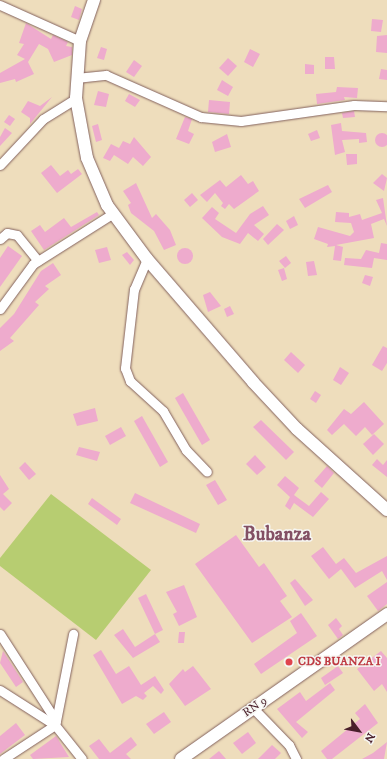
<!DOCTYPE html>
<html>
<head>
<meta charset="utf-8">
<style>
  body { margin:0 }
  #map { position:relative; width:387px; height:759px; overflow:hidden; background:#eeddbc; font-family:"IM FELL DW Pica",serif }
  div>[style] { position:absolute }
  .green>* { inset:0; background:#b7cd71 }
  .building>* { inset:0; background:#eeabcd }
  .round { border-radius:50% }
  .roads { filter:drop-shadow(0 0 1px #83625e) drop-shadow(0 0 1px #83625e) }
  .minor>* { height:9px; margin:-4.5px; padding:0 4.5px; transform-origin:4.5px; border-radius:4.5px; background:#fff }
  .major>* { height:12px; margin:-6px; padding:0 6px; transform-origin:6px; border-radius:6px; background:#fff }
  .dots>* { width:11px; height:11px; translate:-50% -50%; box-sizing:border-box; border:2px solid #f6f6f2; border-radius:50% }
  span { translate:-50% -50%; white-space:nowrap; text-align:center; line-height:1.15; -webkit-text-stroke:3px #f6f6f2; paint-order:stroke }
  .health-label { font-size:12px; color:#be3a42; font-weight:700 }
  .left { translate:0 -50%; text-align:left }
  .street-label { font-size:12px; color:#4a1f2b }
  .town-label { font-size:20px; color:#835064; font-weight:700 }
  .north { position:absolute; left:339px; top:711px; width:40px; height:40px; -webkit-text-stroke:3px #f6f6f2; paint-order:stroke; rotate:122deg; font-size:11px; font-weight:700; line-height:16px; text-align:center; color:#4a1f2b }
  .north::after { content:''; display:block; margin:auto; width:14px; height:18px; background:#4a1f2b; clip-path:polygon(50% 0,100% 100%,50% 72%,0 100%) }
</style>
</head>
<body>
<div id="map">
  <div class="green">
    <i style="clip-path:polygon(51px 494px,151px 570px,96px 640px,0 566px,0 558px)"></i>
  </div>
  <div class="building">
    <i style="clip-path:polygon(75px 6px,82px 9px,79px 20px,71px 17px)"></i>
    <i style="clip-path:polygon(372px 19px,383px 20px,381px 32px,371px 31px)"></i>
    <i style="clip-path:polygon(26px 23px,51px 39px,53px 35px,68px 42px,66px 46px,72px 47px,72px 55px,54px 62px,48px 49px,39px 44px,28px 62px,34px 74px,16px 82px,15px 79px,0 83px,0 73px,25px 59px,17px 55px,24px 44px,19px 43px)"></i>
    <i style="clip-path:polygon(387px 35px,387px 53px,376px 52px,377px 36px)"></i>
    <i style="clip-path:polygon(101px 47px,107px 49px,104px 60px,97px 58px)"></i>
    <i style="clip-path:polygon(250px 49px,260px 54px,253px 67px,244px 62px)"></i>
    <i style="clip-path:polygon(325px 57px,334px 57px,335px 69px,325px 69px)"></i>
    <i style="clip-path:polygon(228px 58px,237px 66px,228px 76px,219px 68px)"></i>
    <i style="clip-path:polygon(134px 60px,142px 66px,134px 77px,126px 72px)"></i>
    <i style="clip-path:polygon(305px 64px,314px 65px,314px 74px,305px 74px)"></i>
    <i style="clip-path:polygon(381px 69px,387px 70px,387px 80px,379px 79px)"></i>
    <i style="clip-path:polygon(222px 80px,233px 87px,228px 96px,217px 90px)"></i>
    <i style="clip-path:polygon(337px 87px,358px 88px,357px 98px,344px 97px,345px 100px,317px 104px,316px 94px,336px 92px)"></i>
    <i style="clip-path:polygon(98px 91px,109px 94px,106px 107px,94px 105px)"></i>
    <i style="clip-path:polygon(129px 94px,140px 100px,135px 107px,125px 101px)"></i>
    <i style="clip-path:polygon(52px 97px,30px 124px,30px 118px,21px 112px,28px 101px,40px 106px)"></i>
    <i style="clip-path:polygon(209px 100px,230px 102px,229px 114px,208px 112px)"></i>
    <i style="clip-path:polygon(354px 111px,355px 117px,343px 118px,342px 113px)"></i>
    <i style="clip-path:polygon(9px 115px,15px 119px,10px 126px,4px 122px)"></i>
    <i style="clip-path:polygon(185px 117px,192px 119px,188px 131px,194px 134px,189px 144px,176px 139px)"></i>
    <i style="clip-path:polygon(341px 123px,342px 131px,366px 133px,367px 142px,359px 143px,359px 139px,342px 140px,345px 152px,335px 155px,331px 125px)"></i>
    <i style="clip-path:polygon(98px 124px,102px 140px,96px 142px,92px 126px)"></i>
    <i style="clip-path:polygon(5px 128px,12px 133px,0 146px,0 137px)"></i>
    <i style="clip-path:polygon(317px 130px,320px 138px,311px 141px,308px 134px)"></i>
    <i class="round" style="left:375px;top:133px;width:14px;height:14px"></i>
    <i style="clip-path:polygon(227px 134px,231px 147px,215px 152px,212px 142px)"></i>
    <i style="clip-path:polygon(134px 137px,151px 157px,143px 166px,133px 157px,128px 164px,114px 155px,110px 161px,103px 158px,111px 144px,119px 148px,123px 141px,130px 144px)"></i>
    <i style="clip-path:polygon(346px 154px,357px 154px,357px 164px,347px 165px)"></i>
    <i style="clip-path:polygon(51px 165px,60px 176px,68px 170px,71px 174px,78px 169px,82px 174px,57px 193px,41px 173px)"></i>
    <i style="clip-path:polygon(382px 174px,387px 178px,384px 191px,373px 183px)"></i>
    <i style="clip-path:polygon(241px 175px,248px 184px,253px 181px,259px 191px,234px 209px,229px 204px,225px 209px,221px 206px,223px 203px,215px 193px,207px 202px,200px 195px,220px 180px,226px 187px)"></i>
    <i style="clip-path:polygon(136px 183px,152px 218px,156px 214px,170px 230px,176px 245px,164px 250px,154px 231px,131px 213px,128px 205px,131px 203px,123px 191px)"></i>
    <i style="clip-path:polygon(328px 185px,332px 192px,305px 208px,299px 199px)"></i>
    <i style="clip-path:polygon(192px 193px,198px 200px,190px 207px,184px 200px)"></i>
    <i style="clip-path:polygon(383px 198px,387px 226px,384px 219px,371px 224px,374px 238px,336px 245px,343px 247px,341px 261px,333px 260px,335px 246px,327px 247px,328px 244px,314px 239px,318px 227px,350px 236px,354px 232px,351px 223px,335px 222px,336px 212px,349px 213px,349px 217px,360px 214px,362px 220px,382px 213px,376px 200px)"></i>
    <i style="clip-path:polygon(263px 206px,269px 215px,254px 225px,264px 234px,258px 241px,248px 233px,240px 244px,222px 237px,202px 218px,212px 207px,219px 213px,215px 219px,236px 233px,250px 214px)"></i>
    <i style="clip-path:polygon(97px 212px,99px 215px,44px 250px,31px 231px,40px 225px,45px 232px,64px 218px,71px 227px)"></i>
    <i style="clip-path:polygon(294px 216px,298px 225px,290px 229px,286px 221px)"></i>
    <i style="clip-path:polygon(277px 224px,284px 230px,268px 245px,263px 239px)"></i>
    <i style="clip-path:polygon(381px 243px,387px 244px,387px 260px,374px 258px,372px 268px,344px 265px,345px 258px,361px 259px,366px 250px,379px 253px)"></i>
    <i style="clip-path:polygon(8px 246px,22px 256px,0 287px,0 258px)"></i>
    <i style="clip-path:polygon(107px 247px,111px 260px,99px 263px,95px 250px)"></i>
    <i class="round" style="left:177px;top:248px;width:16px;height:16px"></i>
    <i style="clip-path:polygon(127px 252px,134px 260px,130px 265px,122px 255px)"></i>
    <i style="clip-path:polygon(286px 256px,291px 263px,285px 268px,279px 261px)"></i>
    <i style="clip-path:polygon(314px 261px,317px 275px,308px 276px,306px 262px)"></i>
    <i style="clip-path:polygon(53px 263px,61px 275px,45px 286px,49px 289px,35px 302px,39px 305px,10px 338px,14px 341px,0 351px,0 328px,14px 314px,41px 271px)"></i>
    <i style="clip-path:polygon(284px 268px,287px 279px,282px 281px,278px 270px)"></i>
    <i style="clip-path:polygon(365px 275px,373px 277px,370px 286px,362px 283px)"></i>
    <i style="clip-path:polygon(210px 292px,221px 306px,208px 312px,203px 295px)"></i>
    <i style="clip-path:polygon(230px 306px,234px 314px,227px 317px,224px 309px)"></i>
    <i style="clip-path:polygon(383px 346px,387px 348px,387px 363px,382px 371px,372px 365px)"></i>
    <i style="clip-path:polygon(291px 352px,305px 365px,298px 373px,284px 360px)"></i>
    <i style="clip-path:polygon(340px 367px,349px 373px,341px 385px,333px 380px)"></i>
    <i style="clip-path:polygon(315px 391px,321px 395px,316px 403px,310px 399px)"></i>
    <i style="clip-path:polygon(183px 393px,210px 440px,202px 445px,175px 398px)"></i>
    <i style="clip-path:polygon(364px 402px,384px 424px,372px 435px,365px 427px,356px 436px,344px 424px,332px 435px,327px 430px,344px 409px,351px 414px)"></i>
    <i style="clip-path:polygon(95px 408px,98px 421px,77px 426px,73px 414px)"></i>
    <i style="clip-path:polygon(142px 416px,168px 462px,160px 467px,134px 421px)"></i>
    <i style="clip-path:polygon(261px 420px,294px 452px,286px 460px,253px 427px)"></i>
    <i style="clip-path:polygon(121px 427px,126px 436px,110px 445px,105px 436px)"></i>
    <i style="clip-path:polygon(374px 434px,384px 444px,373px 455px,363px 444px)"></i>
    <i style="clip-path:polygon(79px 447px,100px 452px,97px 461px,76px 455px)"></i>
    <i style="clip-path:polygon(255px 455px,266px 467px,257px 475px,246px 464px)"></i>
    <i style="clip-path:polygon(377px 459px,383px 465px,387px 460px,387px 477px,372px 465px)"></i>
    <i style="clip-path:polygon(25px 462px,36px 474px,29px 480px,19px 468px)"></i>
    <i style="clip-path:polygon(327px 466px,334px 473px,322px 488px,314px 481px)"></i>
    <i style="clip-path:polygon(0 475px,9px 489px,3px 494px,12px 503px,4px 511px,0 507px)"></i>
    <i style="clip-path:polygon(285px 476px,299px 488px,294px 495px,309px 506px,321px 492px,329px 499px,313px 517px,294px 503px,290px 510px,285px 506px,290px 497px,277px 485px)"></i>
    <i style="clip-path:polygon(215px 480px,227px 500px,218px 505px,206px 485px)"></i>
    <i style="clip-path:polygon(135px 493px,200px 524px,196px 533px,130px 503px)"></i>
    <i style="clip-path:polygon(92px 498px,121px 519px,117px 525px,88px 504px)"></i>
    <i style="clip-path:polygon(236px 535px,259px 567px,264px 563px,287px 596px,280px 601px,292px 617px,252px 643px,195px 564px)"></i>
    <i style="clip-path:polygon(323px 547px,336px 564px,344px 558px,356px 573px,387px 556px,387px 580px,382px 571px,355px 588px,341px 569px,329px 579px,311px 556px)"></i>
    <i style="clip-path:polygon(295px 579px,313px 600px,305px 606px,290px 583px)"></i>
    <i style="clip-path:polygon(387px 582px,387px 604px,378px 611px,367px 596px)"></i>
    <i style="clip-path:polygon(184px 585px,197px 617px,179px 626px,173px 614px,177px 612px,166px 592px)"></i>
    <i style="clip-path:polygon(146px 594px,163px 630px,155px 634px,138px 598px)"></i>
    <i style="clip-path:polygon(301px 613px,317px 636px,261px 674px,254px 664px,297px 633px,290px 621px)"></i>
    <i style="clip-path:polygon(336px 618px,342px 626px,339px 629px,343px 635px,338px 639px,328px 625px)"></i>
    <i style="clip-path:polygon(123px 629px,135px 647px,155px 634px,160px 642px,133px 658px,114px 635px)"></i>
    <i style="clip-path:polygon(179px 632px,185px 632px,184px 643px,178px 643px)"></i>
    <i style="clip-path:polygon(101px 650px,116px 674px,129px 666px,141px 685px,155px 676px,164px 690px,161px 694px,153px 686px,144px 693px,147px 696px,143px 700px,136px 696px,122px 704px,93px 655px)"></i>
    <i style="clip-path:polygon(3px 651px,23px 682px,16px 687px,0 663px)"></i>
    <i style="clip-path:polygon(381px 651px,387px 658px,387px 692px,382px 684px,374px 691px,357px 669px)"></i>
    <i style="clip-path:polygon(193px 666px,211px 689px,185px 706px,169px 684px,183px 669px,185px 672px)"></i>
    <i style="clip-path:polygon(338px 666px,343px 673px,325px 685px,321px 678px)"></i>
    <i style="clip-path:polygon(330px 683px,335px 690px,296px 722px,308px 732px,302px 738px,277px 709px,300px 692px,306px 701px)"></i>
    <i style="clip-path:polygon(365px 704px,378px 723px,332px 759px,327px 759px,321px 751px,360px 719px,355px 713px)"></i>
    <i style="clip-path:polygon(164px 712px,171px 722px,154px 734px,146px 724px)"></i>
    <i style="clip-path:polygon(16px 723px,25px 735px,0 754px,0 736px)"></i>
    <i style="clip-path:polygon(248px 732px,256px 743px,242px 754px,233px 743px)"></i>
    <i style="clip-path:polygon(56px 736px,69px 757px,33px 759px,30px 755px)"></i>
    <i style="clip-path:polygon(131px 737px,137px 745px,126px 754px,131px 759px,99px 759px,89px 746px,99px 739px,110px 753px)"></i>
    <i style="clip-path:polygon(387px 742px,384px 759px,362px 759px,373px 753px)"></i>
    <i style="clip-path:polygon(272px 745px,281px 753px,275px 759px,258px 759px)"></i>
    <i style="clip-path:polygon(219px 751px,226px 759px,209px 759px)"></i>
  </div>
  <div class="roads">
    <div class="minor">
      <i style="left:0;top:5px;width:88px;rotate:24.2deg"></i>
      <i style="left:76px;top:78px;width:30px;rotate:-6deg"></i>
      <i style="left:106px;top:75px;width:104px;rotate:23.9deg"></i>
      <i style="left:201px;top:117px;width:40px;rotate:5.7deg"></i>
      <i style="left:241px;top:121px;width:114px;rotate:-8.1deg"></i>
      <i style="left:354px;top:105px;width:33px;rotate:2deg"></i>
      <i style="left:0;top:165px;width:63px;rotate:-46.9deg"></i>
      <i style="left:43px;top:119px;width:39px;rotate:-32deg"></i>
      <i style="left:0;top:239px;width:9px;rotate:-41deg"></i>
      <i style="left:7px;top:233px;width:10px;rotate:11deg"></i>
      <i style="left:17px;top:235px;width:33px;rotate:51deg"></i>
      <i style="left:147px;top:259px;width:33px;rotate:113deg"></i>
      <i style="left:134px;top:289px;width:80px;rotate:96.5deg"></i>
      <i style="left:125px;top:368px;width:14px;rotate:69deg"></i>
      <i style="left:130px;top:381px;width:45px;rotate:42.3deg"></i>
      <i style="left:163px;top:411px;width:45px;rotate:59.5deg"></i>
      <i style="left:186px;top:450px;width:30px;rotate:46deg"></i>
      <i style="left:0;top:309px;width:56px;rotate:-53.7deg"></i>
      <i style="left:33px;top:264px;width:93px;rotate:-32.3deg"></i>
      <i style="left:0;top:634px;width:103px;rotate:57.2deg"></i>
      <i style="left:56px;top:721px;width:4px;rotate:104deg"></i>
      <i style="left:55px;top:725px;width:43px;rotate:51.5deg"></i>
      <i style="left:0;top:690px;width:65px;rotate:32.5deg"></i>
      <i style="left:55px;top:725px;width:62px;rotate:146.8deg"></i>
      <i style="left:253px;top:708px;width:52px;rotate:45.8deg"></i>
      <i style="left:289px;top:745px;width:16px;rotate:63deg"></i>
      <i style="left:56px;top:721px;width:89px;rotate:-78.9deg"></i>
    </div>
    <div class="major">
      <i style="left:94px;top:0;width:43px;rotate:108.9deg"></i>
      <i style="left:80px;top:41px;width:57px;rotate:94deg"></i>
      <i style="left:76px;top:98px;width:61px;rotate:79.6deg"></i>
      <i style="left:87px;top:158px;width:51px;rotate:66.9deg"></i>
      <i style="left:107px;top:205px;width:67px;rotate:53.5deg"></i>
      <i style="left:147px;top:259px;width:162px;rotate:49.2deg"></i>
      <i style="left:253px;top:382px;width:64px;rotate:46.9deg"></i>
      <i style="left:297px;top:429px;width:121px;rotate:42deg"></i>
      <i style="left:181px;top:759px;width:252px;rotate:-35.1deg"></i>
    </div>
  </div>
  <div class="dots">
    <i style="left:289px;top:662px;background:#e0444e"></i>
  </div>
  <div class="health-label">
    <span class="left" style="left:298px;top:662px">CDS BUANZA I</span>
  </div>
  <div class="street-label">
    <span style="left:255px;top:707px;rotate:-35deg">RN 9</span>
  </div>
  <div class="town-label">
    <span style="left:277px;top:534px">Bubanza</span>
  </div>
  <div class="north">N</div>
</div>
</body>
</html>
